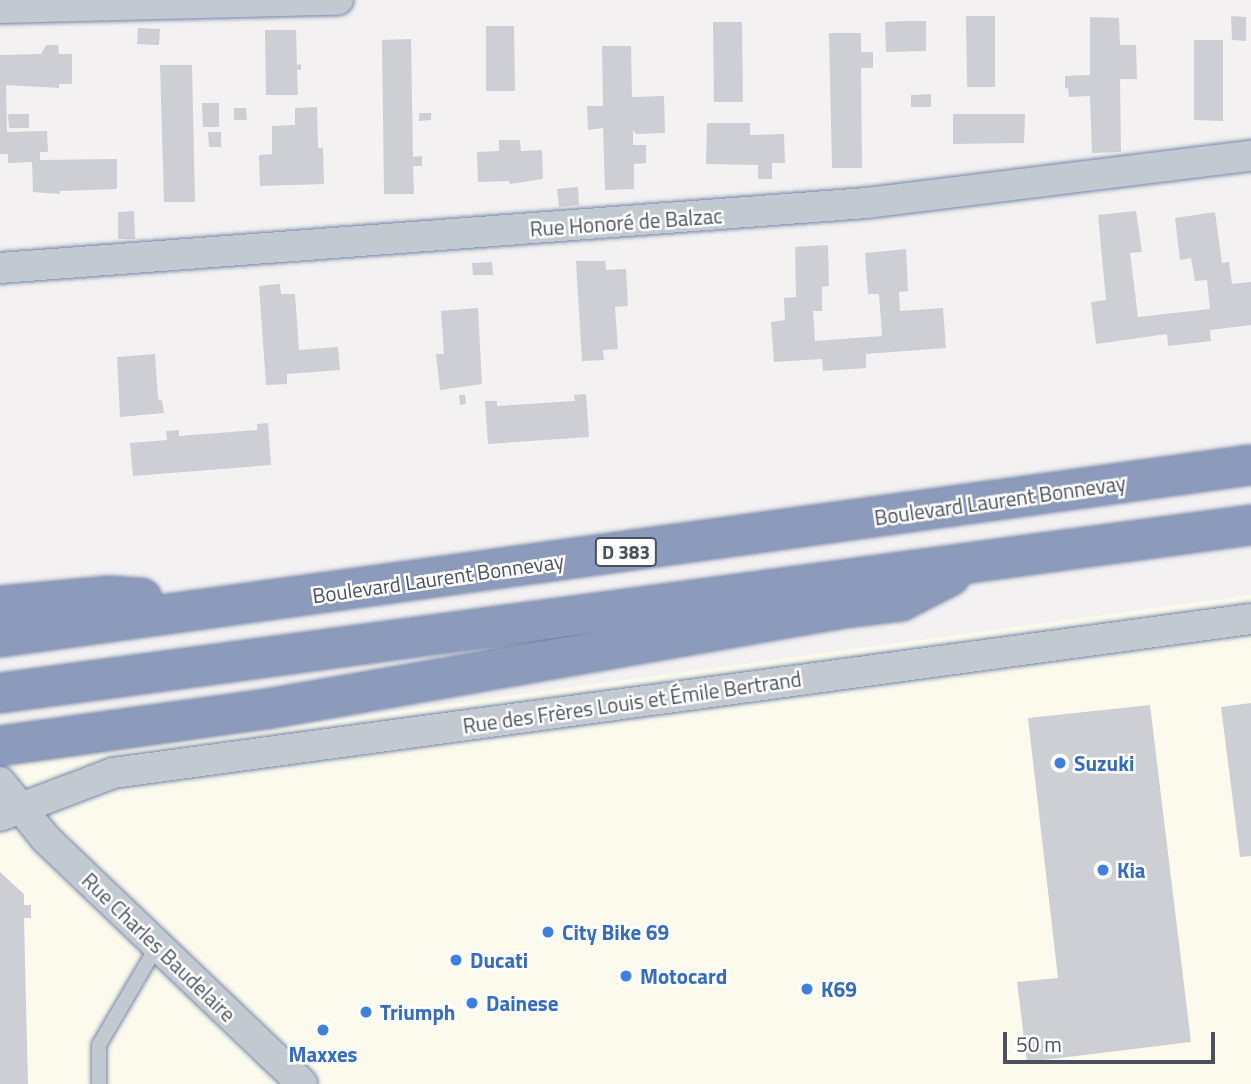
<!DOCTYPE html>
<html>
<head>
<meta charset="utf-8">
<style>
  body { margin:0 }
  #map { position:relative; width:1251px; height:1084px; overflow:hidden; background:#f3f1f1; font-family:"Titillium Web",sans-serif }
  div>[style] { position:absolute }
  .commercial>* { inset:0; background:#fbfaed }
  .building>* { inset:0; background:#cecfd5 }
  .roads { filter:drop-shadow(0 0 2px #7786a8) drop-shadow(0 0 2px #7786a8) }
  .lane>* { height:14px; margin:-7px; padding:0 7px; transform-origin:7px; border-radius:7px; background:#c3c9d1 }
  .street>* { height:30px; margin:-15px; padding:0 15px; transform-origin:15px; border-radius:15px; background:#c3c9d1 }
  .highway>* { height:38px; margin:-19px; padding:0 19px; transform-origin:19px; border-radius:19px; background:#8c9bbc }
  .dots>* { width:19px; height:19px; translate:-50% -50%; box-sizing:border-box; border:4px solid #fff; border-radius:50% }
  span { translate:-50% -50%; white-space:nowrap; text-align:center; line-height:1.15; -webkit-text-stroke:5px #fff; paint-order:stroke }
  .shield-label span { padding:2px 5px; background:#fff; border:2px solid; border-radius:5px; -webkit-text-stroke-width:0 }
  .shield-label { font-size:19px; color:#4a515d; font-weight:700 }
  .street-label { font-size:21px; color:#4a515d }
  .shop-label { font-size:21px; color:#366cbe; font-weight:700 }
  .left { translate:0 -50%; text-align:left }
  .scale { position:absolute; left:1003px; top:1032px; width:212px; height:32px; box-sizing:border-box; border:4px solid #4a515d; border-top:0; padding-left:9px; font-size:21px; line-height:24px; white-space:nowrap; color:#4a515d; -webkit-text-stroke:5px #fff; paint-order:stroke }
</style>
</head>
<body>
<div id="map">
  <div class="commercial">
    <i style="clip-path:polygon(1251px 595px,1251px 1084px,0 1084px,0 765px)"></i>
  </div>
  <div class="building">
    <i style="clip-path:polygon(966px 16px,995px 16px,995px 87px,967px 87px)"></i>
    <i style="clip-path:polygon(1231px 16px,1246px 17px,1246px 41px,1232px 40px)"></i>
    <i style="clip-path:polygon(1090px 17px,1119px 18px,1120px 45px,1136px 45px,1137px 79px,1120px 79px,1121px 152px,1092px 153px,1090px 96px,1069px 97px,1068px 88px,1065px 88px,1065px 76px,1090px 75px)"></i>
    <i style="clip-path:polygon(905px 21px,926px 21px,926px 51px,886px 52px,885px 22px)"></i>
    <i style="clip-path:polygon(713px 22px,742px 22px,743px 102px,714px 102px)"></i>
    <i style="clip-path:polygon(486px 26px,514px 26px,515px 91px,486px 91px)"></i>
    <i style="clip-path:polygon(138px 28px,160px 29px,159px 45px,137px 44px)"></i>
    <i style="clip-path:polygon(265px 30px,296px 30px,297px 65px,301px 64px,301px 70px,297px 70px,298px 95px,266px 95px)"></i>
    <i style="clip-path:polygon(829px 33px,861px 33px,861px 52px,873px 52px,873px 68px,861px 68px,862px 168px,832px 168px)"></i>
    <i style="clip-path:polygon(411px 39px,413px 157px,422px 156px,422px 166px,413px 166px,414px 194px,384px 194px,382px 40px)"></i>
    <i style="clip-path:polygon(1194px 40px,1223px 40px,1223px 121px,1194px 120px)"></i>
    <i style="clip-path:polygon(46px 45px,58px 45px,59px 54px,72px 54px,72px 84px,59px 84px,59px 88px,6px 85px,7px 132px,47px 131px,48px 152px,40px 152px,40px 160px,117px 159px,117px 189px,60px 191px,60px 194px,33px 192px,32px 162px,8px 163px,8px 154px,0 154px,0 55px,41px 54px)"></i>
    <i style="clip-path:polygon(602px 46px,631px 46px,632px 97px,664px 96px,665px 133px,636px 134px,633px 130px,633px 145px,646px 145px,646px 163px,634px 164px,634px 189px,605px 190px,603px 128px,588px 130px,587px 106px,603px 106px)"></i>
    <i style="clip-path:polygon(160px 65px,192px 65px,195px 202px,164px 202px)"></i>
    <i style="clip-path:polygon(931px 94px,931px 107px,911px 107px,911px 95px)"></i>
    <i style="clip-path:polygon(202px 103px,219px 103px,219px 127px,203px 127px)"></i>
    <i style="clip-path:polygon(317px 107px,318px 148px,323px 148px,324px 184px,260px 186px,259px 155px,272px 154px,272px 126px,295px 125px,295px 108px)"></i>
    <i style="clip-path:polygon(234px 108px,246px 108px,247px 120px,234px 120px)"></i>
    <i style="clip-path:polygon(419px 113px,431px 113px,431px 120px,419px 121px)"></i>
    <i style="clip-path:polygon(8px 114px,29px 114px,29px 128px,9px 128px)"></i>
    <i style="clip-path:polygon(953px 114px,1025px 114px,1024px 143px,953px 144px)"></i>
    <i style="clip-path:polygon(707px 123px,750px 123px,750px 135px,784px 134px,785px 163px,772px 163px,772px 179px,758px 179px,758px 165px,706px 164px)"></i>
    <i style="clip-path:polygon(208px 132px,221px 132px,221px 147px,209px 147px)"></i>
    <i style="clip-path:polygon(499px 140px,520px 140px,521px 151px,542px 150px,543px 179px,510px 184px,509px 181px,478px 182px,477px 152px,499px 151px)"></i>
    <i style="clip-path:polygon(578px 187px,579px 205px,559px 207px,557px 189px)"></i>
    <i style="clip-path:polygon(134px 211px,135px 239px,118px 239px,118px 212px)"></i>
    <i style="clip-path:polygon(1136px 211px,1142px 252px,1130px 253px,1138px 317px,1210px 309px,1207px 280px,1195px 281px,1191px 258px,1180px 260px,1175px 218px,1215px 212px,1222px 263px,1229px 262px,1232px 284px,1251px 282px,1251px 325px,1210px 330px,1211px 341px,1168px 346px,1167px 334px,1096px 344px,1091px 302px,1106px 300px,1098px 215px)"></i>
    <i style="clip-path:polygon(828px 245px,829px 286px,822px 287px,822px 311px,813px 311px,815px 341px,882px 336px,879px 294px,868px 294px,865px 253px,906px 249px,908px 291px,899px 292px,900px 311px,943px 308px,946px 348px,866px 354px,866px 368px,823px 371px,822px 359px,774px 362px,771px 322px,785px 320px,784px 298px,796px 297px,795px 247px)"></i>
    <i style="clip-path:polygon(576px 261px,605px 261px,606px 270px,626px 269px,628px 306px,615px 307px,618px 349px,603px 350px,604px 360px,582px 361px)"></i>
    <i style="clip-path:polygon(492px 262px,493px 275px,473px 275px,472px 263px)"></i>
    <i style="clip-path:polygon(280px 284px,281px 294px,295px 294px,299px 350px,338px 347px,340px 370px,287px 374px,287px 384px,266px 385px,259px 286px)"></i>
    <i style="clip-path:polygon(478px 308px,482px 384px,440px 390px,436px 354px,444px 354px,441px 311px)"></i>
    <i style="clip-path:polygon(155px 354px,158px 399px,162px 401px,164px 413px,120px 417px,117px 357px)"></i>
    <i style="clip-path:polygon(586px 394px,589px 437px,488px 444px,485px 401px,497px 401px,497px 406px,575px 401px,574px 395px)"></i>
    <i style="clip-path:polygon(459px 395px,465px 395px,466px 404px,460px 405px)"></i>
    <i style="clip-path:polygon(268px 423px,271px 465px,133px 476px,130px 443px,167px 440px,166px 431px,179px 430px,179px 436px,257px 430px,257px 424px)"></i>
    <i style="clip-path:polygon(1251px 703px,1251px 856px,1240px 857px,1221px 707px)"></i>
    <i style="clip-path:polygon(1150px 705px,1191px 1042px,1027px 1062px,1017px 982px,1058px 978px,1028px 718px)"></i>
    <i style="clip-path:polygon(0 872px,24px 894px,24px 905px,31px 905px,31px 918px,24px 918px,28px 1084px,0 1084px)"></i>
  </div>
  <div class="roads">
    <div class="lane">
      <i style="left:99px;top:1084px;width:39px;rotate:-90deg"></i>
      <i style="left:99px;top:1045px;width:115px;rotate:-59.6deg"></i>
    </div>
    <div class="street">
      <i style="left:0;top:8px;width:338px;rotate:-1.4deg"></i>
      <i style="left:0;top:268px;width:868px;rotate:-4.29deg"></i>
      <i style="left:866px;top:203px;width:388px;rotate:-7deg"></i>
      <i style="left:0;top:782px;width:73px;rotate:51.1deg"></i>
      <i style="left:46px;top:839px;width:354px;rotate:43.7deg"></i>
      <i style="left:0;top:816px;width:121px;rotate:-20.8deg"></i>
      <i style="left:113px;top:773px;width:1148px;rotate:-7.71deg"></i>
    </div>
    <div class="highway">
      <i style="left:0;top:606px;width:110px;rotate:-5.2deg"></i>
      <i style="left:110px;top:596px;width:32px;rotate:4deg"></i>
      <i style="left:0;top:637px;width:1263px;rotate:-7.83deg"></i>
      <i style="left:0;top:693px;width:1262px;rotate:-7.65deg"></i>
      <i style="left:0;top:746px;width:270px;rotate:-7.9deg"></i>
      <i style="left:267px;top:709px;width:580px;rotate:-9.93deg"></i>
      <i style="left:838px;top:609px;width:64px;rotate:-7.2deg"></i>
      <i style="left:901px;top:601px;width:55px;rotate:-27deg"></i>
    </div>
  </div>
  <div class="dots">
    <i style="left:1060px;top:763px;background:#3f7fe0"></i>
    <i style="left:1103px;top:870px;background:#3f7fe0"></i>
    <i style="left:548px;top:932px;background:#3f7fe0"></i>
    <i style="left:456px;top:960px;background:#3f7fe0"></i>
    <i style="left:626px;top:976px;background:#3f7fe0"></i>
    <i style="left:807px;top:989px;background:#3f7fe0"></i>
    <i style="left:472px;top:1003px;background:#3f7fe0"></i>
    <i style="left:366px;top:1012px;background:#3f7fe0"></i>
    <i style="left:323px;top:1030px;background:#3f7fe0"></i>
  </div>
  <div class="shield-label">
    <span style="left:626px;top:552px">D 383</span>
  </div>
  <div class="street-label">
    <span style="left:626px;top:222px;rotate:-4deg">Rue Honoré de Balzac</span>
    <span style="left:1000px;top:500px;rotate:-8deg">Boulevard Laurent Bonnevay</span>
    <span style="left:438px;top:578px;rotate:-8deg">Boulevard Laurent Bonnevay</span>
    <span style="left:632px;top:702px;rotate:-8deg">Rue des Frères Louis et Émile Bertrand</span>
    <span style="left:159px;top:947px;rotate:44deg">Rue Charles Baudelaire</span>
  </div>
  <div class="shop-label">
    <span class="left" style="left:1074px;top:763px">Suzuki</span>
    <span class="left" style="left:1117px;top:870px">Kia</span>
    <span class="left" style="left:562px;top:932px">City Bike 69</span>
    <span class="left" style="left:470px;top:960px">Ducati</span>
    <span class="left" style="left:640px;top:976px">Motocard</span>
    <span class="left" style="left:821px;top:989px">K69</span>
    <span class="left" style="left:486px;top:1003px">Dainese</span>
    <span class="left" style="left:380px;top:1012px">Triumph</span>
    <span style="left:323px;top:1054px">Maxxes</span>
  </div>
  <div class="scale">50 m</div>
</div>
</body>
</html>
